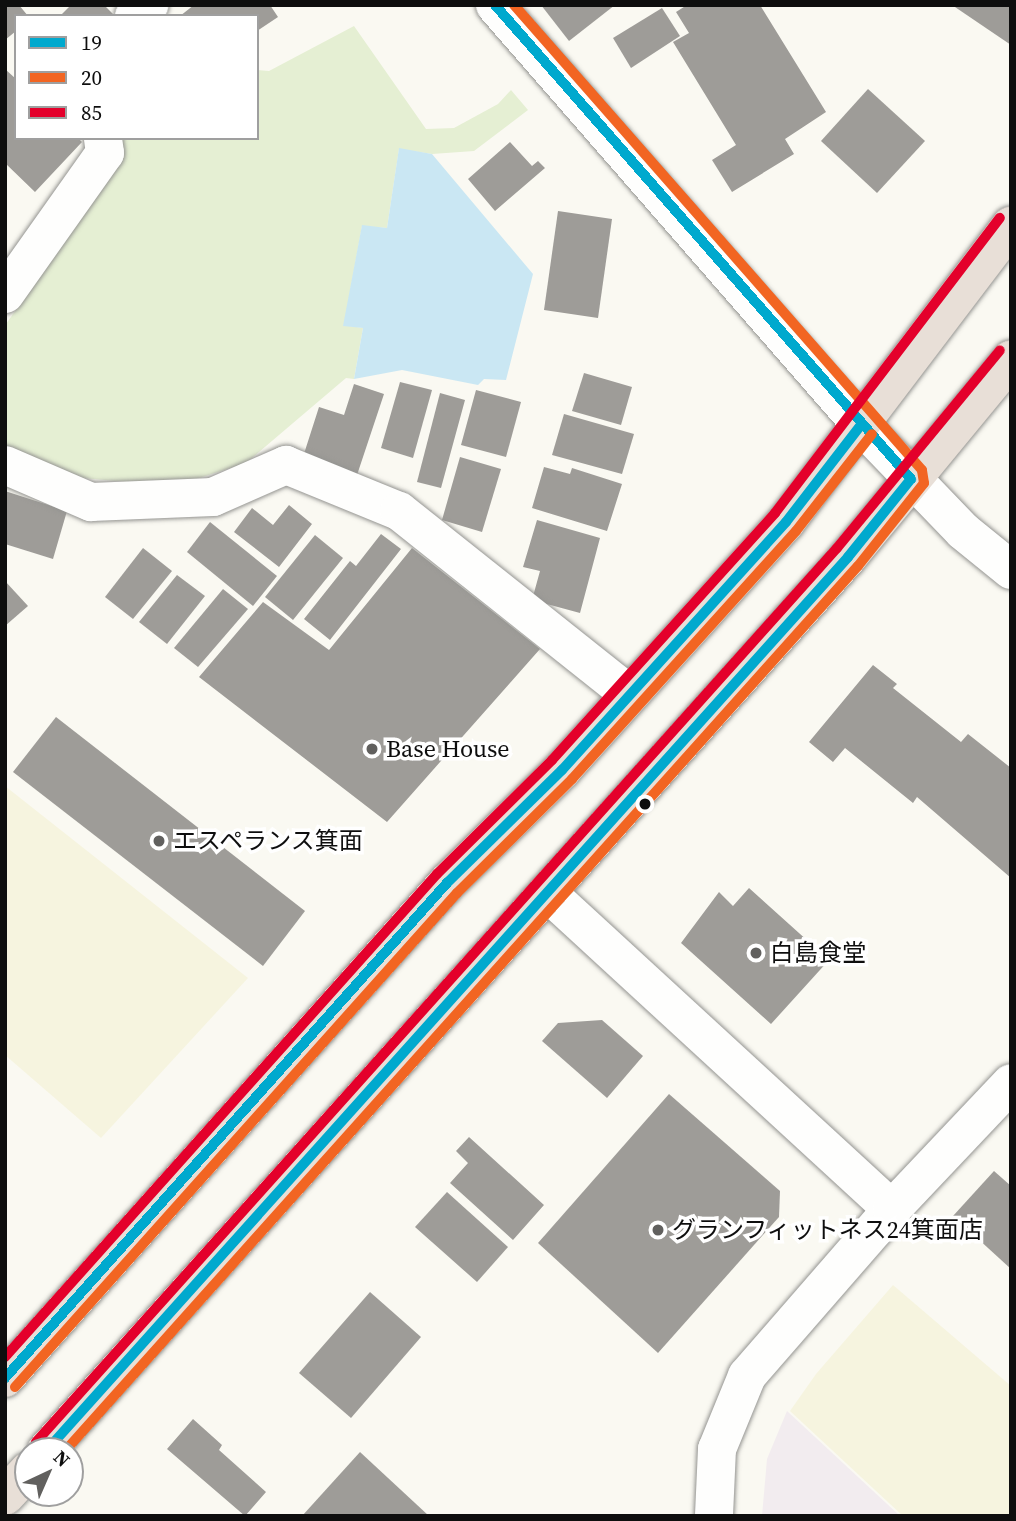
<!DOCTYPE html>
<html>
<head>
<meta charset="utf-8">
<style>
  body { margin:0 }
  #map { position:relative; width:1016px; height:1521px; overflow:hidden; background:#faf9f2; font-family:"Source Serif 4","Noto Sans JP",serif }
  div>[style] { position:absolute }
  .industrial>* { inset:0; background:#f2ecef }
  .farmland>* { inset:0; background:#f6f4df }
  .green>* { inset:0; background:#e5efd3 }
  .water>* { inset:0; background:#cae7f3 }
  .building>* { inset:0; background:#9e9c98 }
  .roads { filter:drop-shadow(0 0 2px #949491) drop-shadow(0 0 2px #949491) }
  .minor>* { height:38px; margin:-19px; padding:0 19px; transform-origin:19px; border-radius:19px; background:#fefefd }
  .highway>* { height:38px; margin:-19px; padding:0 19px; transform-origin:19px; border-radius:19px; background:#e8dfd7 }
  .bus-1>* { height:10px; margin:-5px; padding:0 5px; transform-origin:5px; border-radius:5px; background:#00a9ce }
  .bus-2>* { height:10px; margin:-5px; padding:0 5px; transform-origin:5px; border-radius:5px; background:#f26522 }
  .bus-3>* { height:10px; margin:-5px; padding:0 5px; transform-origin:5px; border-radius:5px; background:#e4002b }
  .dots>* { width:19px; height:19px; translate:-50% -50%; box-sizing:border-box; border:4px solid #fff; border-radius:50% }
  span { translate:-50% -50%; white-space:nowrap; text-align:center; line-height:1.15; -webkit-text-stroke:7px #fff; paint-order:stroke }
  .poi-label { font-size:24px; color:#0e0e0e }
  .left { translate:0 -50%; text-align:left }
  .frame { position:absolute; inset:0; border:7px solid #0e0e0e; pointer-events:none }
  .legend { position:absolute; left:14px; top:14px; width:245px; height:126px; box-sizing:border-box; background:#fff; border:2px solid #9f9f9f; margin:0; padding:9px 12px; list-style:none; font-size:21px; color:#0e0e0e }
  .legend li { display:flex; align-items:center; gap:14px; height:35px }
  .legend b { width:35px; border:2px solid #9f9f9f }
  .north { position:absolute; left:14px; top:1437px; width:70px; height:70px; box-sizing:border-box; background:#fff; border:2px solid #9f9f9f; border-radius:50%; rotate:44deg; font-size:19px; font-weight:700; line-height:28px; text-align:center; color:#0e0e0e }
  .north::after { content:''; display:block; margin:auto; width:24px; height:32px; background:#61605e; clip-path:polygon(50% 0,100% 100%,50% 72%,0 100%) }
</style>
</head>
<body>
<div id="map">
  <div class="industrial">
    <i style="clip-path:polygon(787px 1411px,900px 1516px,762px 1516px,767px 1459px)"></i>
  </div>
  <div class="farmland">
    <i style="clip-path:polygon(5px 786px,248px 978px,101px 1138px,5px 1055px)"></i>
    <i style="clip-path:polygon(893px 1285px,1011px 1386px,1011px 1516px,903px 1516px,790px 1411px,816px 1374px)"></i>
  </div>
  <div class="green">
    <i style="clip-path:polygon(354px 26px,426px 129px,454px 128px,498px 104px,511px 90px,528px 110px,474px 151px,432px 154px,399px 149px,387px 228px,362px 226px,344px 325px,363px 328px,354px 379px,346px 378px,246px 463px,193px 480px,148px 484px,61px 476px,5px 448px,6px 324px,121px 160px,116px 138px,257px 138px,257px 70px,269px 71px)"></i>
  </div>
  <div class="water">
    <i style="clip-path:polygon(399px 148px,432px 154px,533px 274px,506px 380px,484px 379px,478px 385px,402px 370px,354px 379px,363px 328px,343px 326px,362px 225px,387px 228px)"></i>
  </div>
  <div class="building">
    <i style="clip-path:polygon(5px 5px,19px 5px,28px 16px,16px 16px,16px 31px,5px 40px)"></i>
    <i style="clip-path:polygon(71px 5px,104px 5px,115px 16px,60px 16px)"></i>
    <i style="clip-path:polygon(194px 5px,270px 5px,278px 17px,257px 31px,257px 16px,180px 16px)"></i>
    <i style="clip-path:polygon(541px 5px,615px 5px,569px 41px)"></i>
    <i style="clip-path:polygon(687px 5px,760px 5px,826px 112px,785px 139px,794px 154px,732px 192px,712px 160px,736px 145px,673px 42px,689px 33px,676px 12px)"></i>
    <i style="clip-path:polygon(952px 5px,1011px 5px,1011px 45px)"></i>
    <i style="clip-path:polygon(662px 8px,680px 36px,631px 68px,613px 38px)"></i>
    <i style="clip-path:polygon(5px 69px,16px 79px,16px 138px,78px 138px,82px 142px,35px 192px,5px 163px)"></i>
    <i style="clip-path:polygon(868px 89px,925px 141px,877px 193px,821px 141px)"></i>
    <i style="clip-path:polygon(510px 142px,532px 166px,538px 161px,545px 168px,495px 211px,468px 179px)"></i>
    <i style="clip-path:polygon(558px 211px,612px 219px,598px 318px,544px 310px)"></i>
    <i style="clip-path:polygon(584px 373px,632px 387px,621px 425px,572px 411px)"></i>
    <i style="clip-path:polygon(400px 382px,432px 390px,413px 458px,381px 448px)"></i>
    <i style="clip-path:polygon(354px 384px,384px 394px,356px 478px,302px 460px,319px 407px,344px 415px)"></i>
    <i style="clip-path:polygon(476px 390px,521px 402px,506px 457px,461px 445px)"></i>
    <i style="clip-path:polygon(440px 393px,465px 400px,441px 488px,417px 482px)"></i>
    <i style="clip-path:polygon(564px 414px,634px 434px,622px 474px,552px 455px)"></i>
    <i style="clip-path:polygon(460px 457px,501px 469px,482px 532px,442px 520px)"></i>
    <i style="clip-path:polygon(544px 467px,570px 474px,572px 468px,622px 484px,607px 531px,532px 508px)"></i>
    <i style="clip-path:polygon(5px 491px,67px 511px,53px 559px,5px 544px)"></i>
    <i style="clip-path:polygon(289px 505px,312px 524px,279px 567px,234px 532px,252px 508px,273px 525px)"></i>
    <i style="clip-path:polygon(537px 520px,600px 538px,580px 613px,532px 600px,540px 571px,523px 567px)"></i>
    <i style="clip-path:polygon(210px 522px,277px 576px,253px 606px,187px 552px)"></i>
    <i style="clip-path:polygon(381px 534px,401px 549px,330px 640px,304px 619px,350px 561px,356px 566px)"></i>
    <i style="clip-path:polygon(315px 535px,343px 558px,293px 620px,265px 597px)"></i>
    <i style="clip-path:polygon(143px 548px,172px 571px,133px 619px,105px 597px)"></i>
    <i style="clip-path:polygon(412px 548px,540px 649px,387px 822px,199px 677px,263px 602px,329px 650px)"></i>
    <i style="clip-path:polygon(177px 575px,205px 596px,167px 644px,139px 622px)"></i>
    <i style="clip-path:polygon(5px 581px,28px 606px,5px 626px)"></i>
    <i style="clip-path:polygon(223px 589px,248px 609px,198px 667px,174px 648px)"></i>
    <i style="clip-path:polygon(873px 665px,897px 684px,893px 688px,961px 742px,968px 734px,1011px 768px,1011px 878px,917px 797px,913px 803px,845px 748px,833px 762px,809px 742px)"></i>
    <i style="clip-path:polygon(56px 717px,305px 911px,263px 966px,13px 772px)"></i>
    <i style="clip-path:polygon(749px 888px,829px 960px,771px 1024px,681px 943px,719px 892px,733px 906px)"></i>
    <i style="clip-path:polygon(602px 1020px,643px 1056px,607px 1098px,542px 1041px,558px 1023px)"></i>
    <i style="clip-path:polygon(669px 1094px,780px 1191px,779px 1217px,658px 1353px,538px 1243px)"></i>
    <i style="clip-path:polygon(469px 1137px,544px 1205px,513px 1240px,450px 1183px,468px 1163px,456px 1151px)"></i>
    <i style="clip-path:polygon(994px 1171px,1011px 1186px,1011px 1269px,953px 1216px)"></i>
    <i style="clip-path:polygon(447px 1192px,508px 1247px,477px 1282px,415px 1227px)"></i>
    <i style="clip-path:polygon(370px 1292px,421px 1337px,351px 1418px,299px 1373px)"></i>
    <i style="clip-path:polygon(193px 1419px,222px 1445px,219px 1450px,266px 1492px,245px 1516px,167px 1449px)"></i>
    <i style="clip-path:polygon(360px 1452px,429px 1516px,302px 1516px)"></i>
  </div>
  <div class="roads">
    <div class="minor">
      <i style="left:495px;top:5px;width:557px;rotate:48.93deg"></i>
      <i style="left:861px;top:425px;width:147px;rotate:46.1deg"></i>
      <i style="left:963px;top:531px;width:62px;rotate:39.1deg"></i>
      <i style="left:134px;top:16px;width:19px;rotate:-36deg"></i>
      <i style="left:5px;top:294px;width:173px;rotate:-54.7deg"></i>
      <i style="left:105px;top:153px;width:15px;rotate:-98deg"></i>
      <i style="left:5px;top:465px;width:94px;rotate:23.3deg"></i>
      <i style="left:91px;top:502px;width:122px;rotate:-2.3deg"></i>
      <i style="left:213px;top:497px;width:80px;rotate:-23.7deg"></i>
      <i style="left:286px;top:465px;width:122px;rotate:22.2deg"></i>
      <i style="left:399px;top:511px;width:294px;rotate:38.5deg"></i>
      <i style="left:548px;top:893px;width:467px;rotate:42.6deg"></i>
      <i style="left:892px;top:1209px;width:221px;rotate:131deg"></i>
      <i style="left:747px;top:1376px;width:79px;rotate:112.3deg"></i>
      <i style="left:717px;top:1449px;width:67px;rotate:92.6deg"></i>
      <i style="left:892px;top:1209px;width:173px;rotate:-46.6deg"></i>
    </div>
    <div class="highway">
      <i style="left:5px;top:1378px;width:664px;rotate:-48.24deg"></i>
      <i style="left:447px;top:883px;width:161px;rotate:-44.5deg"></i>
      <i style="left:562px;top:770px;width:334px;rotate:-47.9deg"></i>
      <i style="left:786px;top:522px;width:372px;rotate:-52.8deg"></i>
      <i style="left:46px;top:1451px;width:1201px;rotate:-48.1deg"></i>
      <i style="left:848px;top:557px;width:256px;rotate:-50.5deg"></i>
      <i style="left:5px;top:1496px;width:34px;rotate:-47deg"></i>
    </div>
  </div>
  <div class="bus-1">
    <i style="left:5px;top:1378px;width:664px;rotate:-48.24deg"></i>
    <i style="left:447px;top:883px;width:161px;rotate:-44.5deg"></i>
    <i style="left:562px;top:770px;width:334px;rotate:-47.9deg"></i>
    <i style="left:786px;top:522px;width:123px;rotate:-52.3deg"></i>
    <i style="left:46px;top:1451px;width:1201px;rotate:-48.1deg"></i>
    <i style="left:848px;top:557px;width:100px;rotate:-51.1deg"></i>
    <i style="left:911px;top:479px;width:631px;rotate:-131.27deg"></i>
  </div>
  <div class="bus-2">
    <i style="left:15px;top:1387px;width:663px;rotate:-48.18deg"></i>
    <i style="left:457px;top:893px;width:162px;rotate:-44.7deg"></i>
    <i style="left:572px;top:779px;width:334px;rotate:-47.9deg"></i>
    <i style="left:796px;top:531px;width:123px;rotate:-51.9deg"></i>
    <i style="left:65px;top:1451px;width:1188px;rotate:-48.14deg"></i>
    <i style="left:858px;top:566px;width:106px;rotate:-51.5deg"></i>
    <i style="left:924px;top:483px;width:13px;rotate:-99deg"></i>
    <i style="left:922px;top:470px;width:619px;rotate:-131.26deg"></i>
  </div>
  <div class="bus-3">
    <i style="left:5px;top:1357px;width:648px;rotate:-48.19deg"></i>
    <i style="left:437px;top:874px;width:162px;rotate:-44.7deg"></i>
    <i style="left:552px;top:760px;width:333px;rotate:-47.9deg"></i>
    <i style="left:775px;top:513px;width:371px;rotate:-52.7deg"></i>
    <i style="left:36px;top:1442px;width:1200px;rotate:-48.14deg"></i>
    <i style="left:837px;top:548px;width:256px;rotate:-50.5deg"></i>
  </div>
  <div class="dots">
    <i style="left:372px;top:749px;background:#61605e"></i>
    <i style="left:645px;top:804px;background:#0e0e0e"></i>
    <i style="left:159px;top:841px;background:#61605e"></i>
    <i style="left:756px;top:953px;background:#61605e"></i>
    <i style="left:658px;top:1230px;background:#61605e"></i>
  </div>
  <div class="poi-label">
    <span class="left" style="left:386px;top:749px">Base House</span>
    <span class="left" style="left:173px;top:841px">エスペランス箕面</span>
    <span class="left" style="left:770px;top:953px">白島食堂</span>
    <span class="left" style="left:672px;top:1230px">グランフィットネス24箕面店</span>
  </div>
  <div class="frame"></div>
  <ul class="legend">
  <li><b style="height:9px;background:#00a9ce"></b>19</li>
  <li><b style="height:9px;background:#f26522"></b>20</li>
  <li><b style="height:9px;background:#e4002b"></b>85</li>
  </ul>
  <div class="north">N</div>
</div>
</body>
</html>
